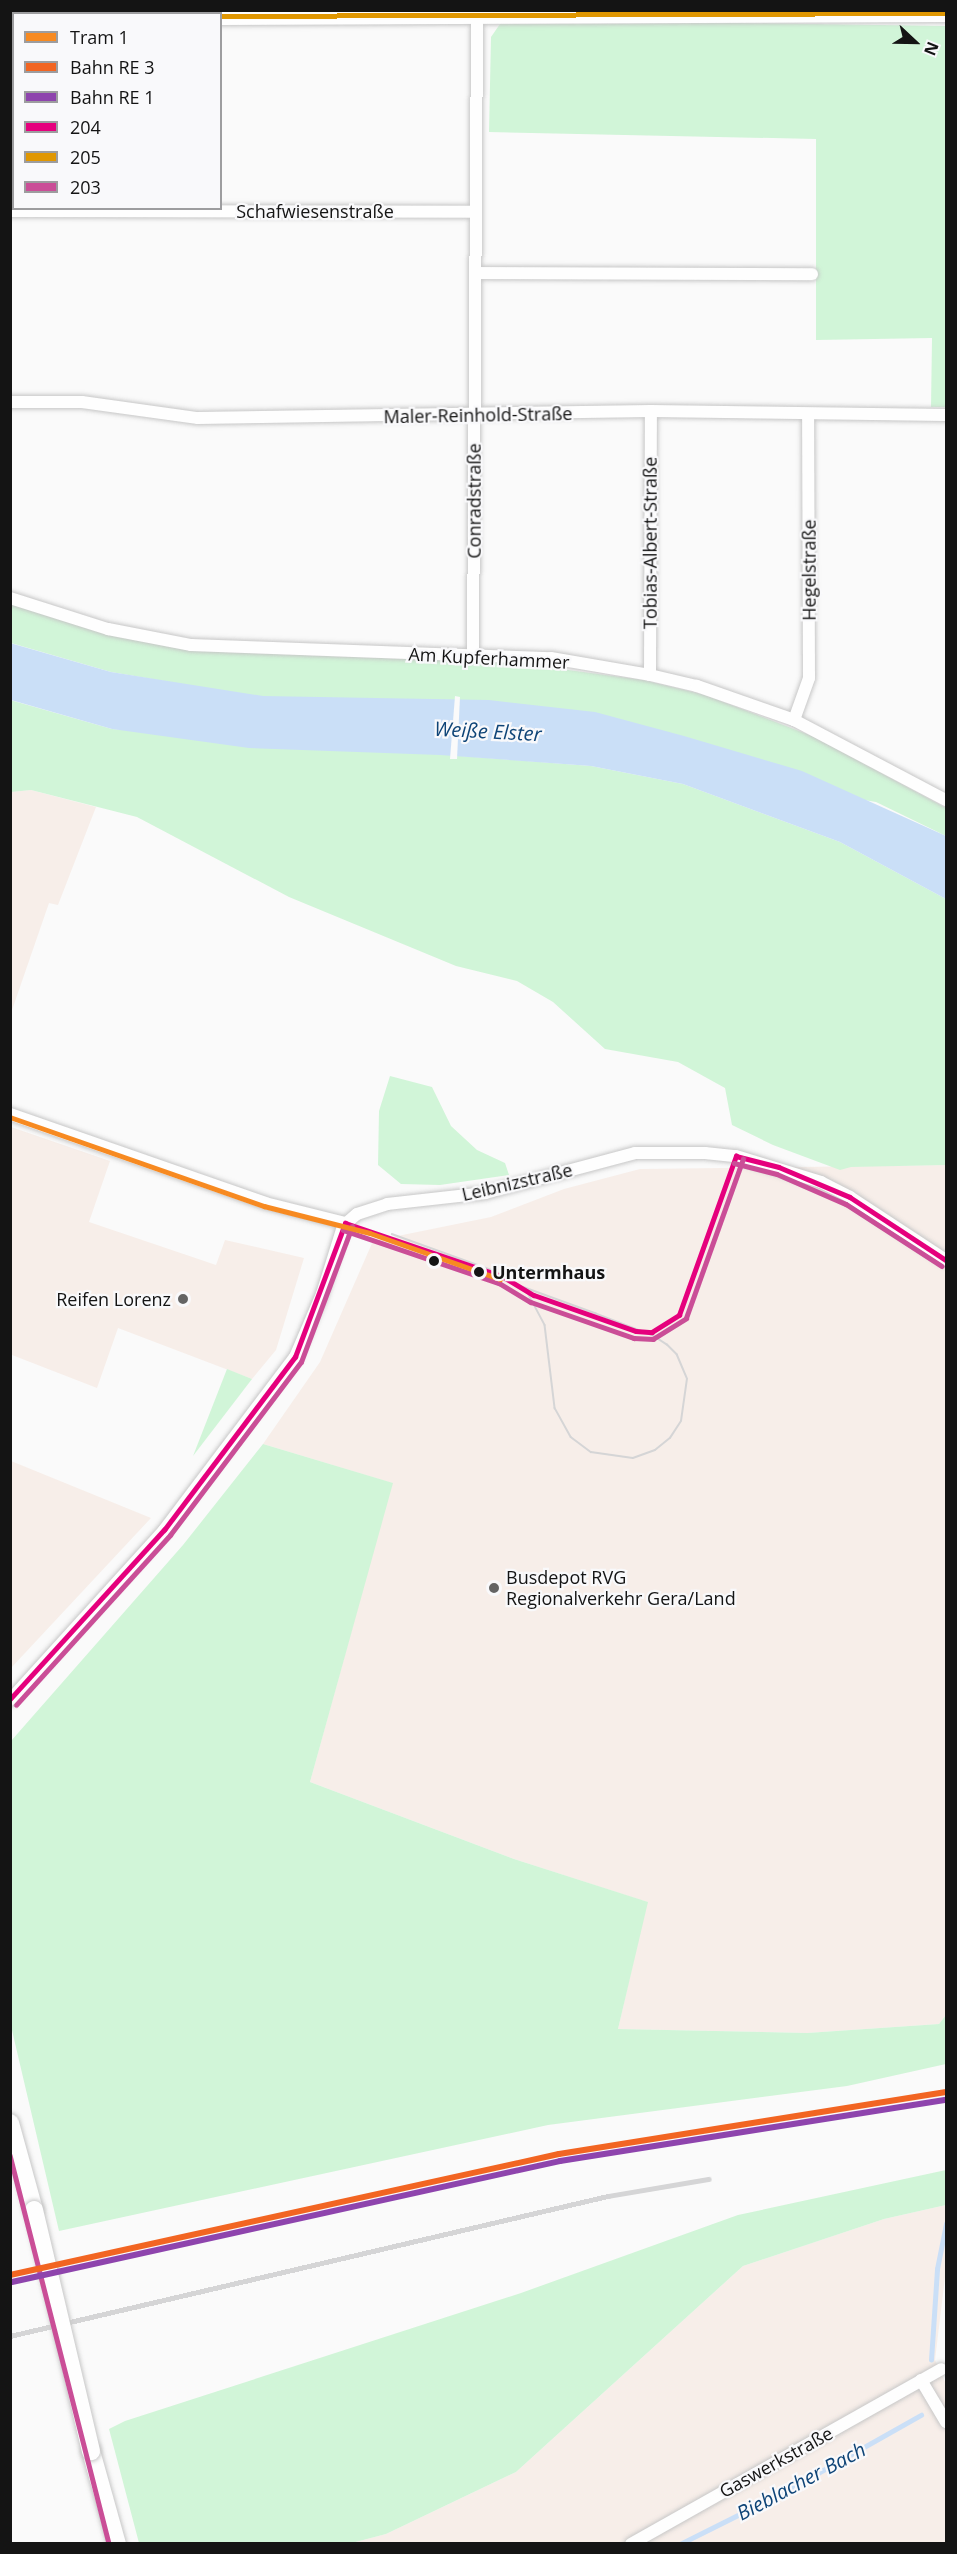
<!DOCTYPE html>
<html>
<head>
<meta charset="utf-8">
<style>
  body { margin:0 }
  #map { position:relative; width:957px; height:2554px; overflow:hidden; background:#fafafa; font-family:"Open Sans",sans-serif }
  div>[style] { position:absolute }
  .commercial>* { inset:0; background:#f7eee9 }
  .green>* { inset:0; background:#d1f5d8 }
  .water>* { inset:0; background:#cadff7 }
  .pier>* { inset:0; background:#fafafa }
  .stream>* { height:4.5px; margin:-2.25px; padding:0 2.25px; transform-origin:2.25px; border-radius:2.25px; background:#cadff7 }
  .roads { filter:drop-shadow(0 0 2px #c7c7c7) drop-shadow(0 0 2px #c7c7c7) }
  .minor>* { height:12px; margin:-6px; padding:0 6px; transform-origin:6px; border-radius:6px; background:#fefefe }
  .secondary>* { height:18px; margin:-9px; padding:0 9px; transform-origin:9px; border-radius:9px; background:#fefefe }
  .tram>* { height:1.5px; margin:-0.75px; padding:0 0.75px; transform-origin:0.75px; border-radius:0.75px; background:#d5d5d6 }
  .rail>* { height:4.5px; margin:-2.25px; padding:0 2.25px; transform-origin:2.25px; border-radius:2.25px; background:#d5d5d6 }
  .bridges { filter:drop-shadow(0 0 2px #c7c7c7) drop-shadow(0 0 2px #c7c7c7) }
  .secondary-bridge>* { height:18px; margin:-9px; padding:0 9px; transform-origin:9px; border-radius:9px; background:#fefefe }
  .bus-1>* { height:4.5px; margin:-2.25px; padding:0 2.25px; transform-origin:2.25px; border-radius:2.25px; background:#e5007d }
  .bus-2>* { height:4.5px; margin:-2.25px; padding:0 2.25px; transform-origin:2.25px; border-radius:2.25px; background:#e09702 }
  .bus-3>* { height:4.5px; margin:-2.25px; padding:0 2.25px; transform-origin:2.25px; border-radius:2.25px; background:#ca4e97 }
  .rail-1>* { height:6px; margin:-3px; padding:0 3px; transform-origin:3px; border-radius:3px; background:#f26522 }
  .rail-2>* { height:6px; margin:-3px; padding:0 3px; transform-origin:3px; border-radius:3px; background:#8e44ad }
  .tram-1>* { height:4.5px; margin:-2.25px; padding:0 2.25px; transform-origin:2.25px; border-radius:2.25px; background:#f78a21 }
  .dots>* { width:16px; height:16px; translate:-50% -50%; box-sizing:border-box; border:3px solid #f9f9fb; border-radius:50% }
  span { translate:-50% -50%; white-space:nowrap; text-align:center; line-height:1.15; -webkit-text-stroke:4.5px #f9f9fb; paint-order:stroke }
  .street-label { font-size:18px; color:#141414 }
  .stop-label { font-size:18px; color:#141414; font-weight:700 }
  .left { translate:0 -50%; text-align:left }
  .poi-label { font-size:18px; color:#141414 }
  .right { translate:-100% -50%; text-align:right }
  .water-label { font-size:20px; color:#0e4477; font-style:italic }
  .frame { position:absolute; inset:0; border:12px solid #141414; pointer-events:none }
  .legend { position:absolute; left:12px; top:12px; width:210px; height:198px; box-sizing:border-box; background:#f9f9fb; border:2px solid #9d9d9f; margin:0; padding:8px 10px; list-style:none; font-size:18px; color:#141414 }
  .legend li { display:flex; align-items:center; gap:12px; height:30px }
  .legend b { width:30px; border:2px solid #9d9d9f }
  .north { position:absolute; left:885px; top:12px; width:60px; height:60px; -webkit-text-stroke:4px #f9f9fb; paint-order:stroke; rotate:112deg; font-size:16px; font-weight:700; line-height:24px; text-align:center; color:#141414 }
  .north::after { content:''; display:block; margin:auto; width:21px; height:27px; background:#141414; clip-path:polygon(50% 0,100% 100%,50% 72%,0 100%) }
</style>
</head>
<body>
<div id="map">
  <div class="commercial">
    <i style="clip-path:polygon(31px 790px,96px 807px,58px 905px,49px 903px,11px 1013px,11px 792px)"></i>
    <i style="clip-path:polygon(11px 1127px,110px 1161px,89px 1222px,216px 1265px,225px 1240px,304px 1258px,276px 1350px,252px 1379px,118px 1328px,97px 1388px,12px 1355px,11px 1358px)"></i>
    <i style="clip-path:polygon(946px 1165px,946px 2015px,939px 2024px,807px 2033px,618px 2029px,647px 1902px,514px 1859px,310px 1782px,392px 1483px,263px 1444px,320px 1362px,373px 1241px,491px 1217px,564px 1189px,640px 1169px)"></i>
    <i style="clip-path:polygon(11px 1461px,151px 1518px,11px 1668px)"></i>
    <i style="clip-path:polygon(946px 2205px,946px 2269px,935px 2360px,946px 2384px,946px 2543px,348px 2544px,386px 2534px,516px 2472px,743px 2266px,884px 2219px)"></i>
  </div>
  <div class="green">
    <i style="clip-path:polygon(737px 23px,946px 26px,946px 407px,931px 407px,932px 338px,816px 340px,816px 139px,489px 132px,491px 37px,500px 24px)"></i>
    <i style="clip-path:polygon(10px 604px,123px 637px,223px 652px,516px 663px,643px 680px,705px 695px,812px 736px,946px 808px,946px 836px,876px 802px,111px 672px,11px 643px)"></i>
    <i style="clip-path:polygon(10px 700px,112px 729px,591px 766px,683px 784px,840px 842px,946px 899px,946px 1165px,851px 1167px,840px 1170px,773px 1145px,732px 1125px,725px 1088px,678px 1062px,605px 1049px,553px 1002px,517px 981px,456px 966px,289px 897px,137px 817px,31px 790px,11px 792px)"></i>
    <i style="clip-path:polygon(390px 1076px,432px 1087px,451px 1126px,477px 1150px,505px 1163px,509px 1175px,440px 1185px,401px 1184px,378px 1165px,379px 1111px)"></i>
    <i style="clip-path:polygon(227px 1369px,252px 1379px,193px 1456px)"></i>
    <i style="clip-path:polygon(263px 1444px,393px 1483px,310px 1782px,514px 1859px,648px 1902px,618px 2029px,807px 2033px,939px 2024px,946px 2015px,946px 2064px,847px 2086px,548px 2125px,59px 2231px,11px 2026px,11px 1741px,183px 1545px)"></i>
    <i style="clip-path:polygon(946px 2170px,946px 2205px,884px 2219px,743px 2266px,516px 2472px,386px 2534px,348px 2544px,139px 2543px,109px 2429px,125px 2421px,521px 2293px,738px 2215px)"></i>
  </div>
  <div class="water">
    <i style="clip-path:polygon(10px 643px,111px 672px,263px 696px,489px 700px,595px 712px,684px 736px,802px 771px,946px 836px,946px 899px,840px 842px,683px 784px,591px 766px,440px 755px,249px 748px,112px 729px,11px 700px)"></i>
  </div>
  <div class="pier">
    <i style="clip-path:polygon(455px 696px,460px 697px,457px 759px,450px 759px)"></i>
  </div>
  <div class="stream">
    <i style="left:931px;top:2360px;width:91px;rotate:-86.2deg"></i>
    <i style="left:937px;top:2269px;width:46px;rotate:-78.7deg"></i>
    <i style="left:680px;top:2544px;width:119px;rotate:-26.6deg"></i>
    <i style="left:786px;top:2491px;width:155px;rotate:-29.4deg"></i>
  </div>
  <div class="roads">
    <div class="minor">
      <i style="left:10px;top:211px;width:466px;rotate:0.1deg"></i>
      <i style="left:476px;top:273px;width:336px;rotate:0.2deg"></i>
      <i style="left:10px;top:402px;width:72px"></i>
      <i style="left:82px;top:402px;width:117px;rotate:7.9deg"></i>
      <i style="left:198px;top:418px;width:453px;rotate:-0.9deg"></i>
      <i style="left:651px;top:411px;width:295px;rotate:0.8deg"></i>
      <i style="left:10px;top:598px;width:103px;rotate:17.6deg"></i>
      <i style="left:108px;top:629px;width:85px;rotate:10.9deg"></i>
      <i style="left:191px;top:645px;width:360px;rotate:2.1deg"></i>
      <i style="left:551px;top:658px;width:100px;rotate:9.7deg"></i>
      <i style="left:650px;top:675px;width:48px;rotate:13.2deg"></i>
      <i style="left:697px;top:686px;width:103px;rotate:19.3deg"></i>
      <i style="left:794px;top:720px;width:172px;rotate:27.8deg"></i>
      <i style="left:473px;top:656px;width:644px;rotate:-89.64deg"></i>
      <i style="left:650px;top:675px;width:264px;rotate:-89.8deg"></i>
      <i style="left:794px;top:720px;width:45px;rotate:-70.3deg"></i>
      <i style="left:809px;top:678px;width:262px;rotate:-90.2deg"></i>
      <i style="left:10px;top:1114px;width:270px;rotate:19.2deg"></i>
      <i style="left:265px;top:1203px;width:82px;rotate:14deg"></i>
      <i style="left:10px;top:1700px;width:229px;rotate:-47.8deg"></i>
      <i style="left:164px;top:1530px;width:217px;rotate:-52.9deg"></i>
      <i style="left:295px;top:1357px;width:69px;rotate:-66.8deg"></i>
      <i style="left:322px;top:1294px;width:71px;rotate:-72.8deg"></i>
      <i style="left:343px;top:1226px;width:18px;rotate:-41deg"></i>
      <i style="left:357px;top:1214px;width:32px;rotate:-18deg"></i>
      <i style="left:387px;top:1204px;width:99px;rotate:-6.4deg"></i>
      <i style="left:485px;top:1193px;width:155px;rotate:-14.9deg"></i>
      <i style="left:635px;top:1153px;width:70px"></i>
      <i style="left:705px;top:1153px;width:31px;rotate:6deg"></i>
      <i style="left:736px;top:1156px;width:89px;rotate:17deg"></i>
      <i style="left:821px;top:1182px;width:33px;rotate:27deg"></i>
      <i style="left:850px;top:1197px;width:115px;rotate:33.3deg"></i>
      <i style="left:921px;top:2380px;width:49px;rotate:59.2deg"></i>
      <i style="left:631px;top:2544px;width:356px;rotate:-29.4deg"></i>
    </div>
    <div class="secondary">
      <i style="left:10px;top:16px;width:4px"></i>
      <i style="left:220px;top:16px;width:726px;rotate:-0.24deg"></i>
      <i style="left:10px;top:2123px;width:90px;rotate:74.6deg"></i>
      <i style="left:91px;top:2451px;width:97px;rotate:74.4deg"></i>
    </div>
  </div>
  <div class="tram">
    <i style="left:392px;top:1234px;width:109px;rotate:19.8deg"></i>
    <i style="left:495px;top:1271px;width:18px;rotate:27deg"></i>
    <i style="left:511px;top:1279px;width:11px;rotate:41deg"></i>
    <i style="left:519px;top:1286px;width:11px;rotate:38deg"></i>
    <i style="left:528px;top:1293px;width:36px;rotate:62deg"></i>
    <i style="left:545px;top:1325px;width:84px;rotate:83.1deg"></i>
    <i style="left:555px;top:1408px;width:33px;rotate:61deg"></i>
    <i style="left:571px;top:1437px;width:25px;rotate:37deg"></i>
    <i style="left:591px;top:1452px;width:42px;rotate:8.1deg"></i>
    <i style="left:633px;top:1458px;width:23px;rotate:-20deg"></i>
    <i style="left:655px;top:1450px;width:19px;rotate:-39deg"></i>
    <i style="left:670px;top:1438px;width:20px;rotate:-57deg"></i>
    <i style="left:681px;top:1421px;width:42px;rotate:-81.9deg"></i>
    <i style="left:687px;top:1379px;width:26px;rotate:-113deg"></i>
    <i style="left:677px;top:1355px;width:14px;rotate:-135deg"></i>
    <i style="left:667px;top:1345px;width:17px;rotate:-147deg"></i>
    <i style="left:653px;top:1336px;width:61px;rotate:-158.9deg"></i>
    <i style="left:596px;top:1314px;width:82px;rotate:-160deg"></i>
    <i style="left:519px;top:1286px;width:20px;rotate:-160deg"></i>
  </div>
  <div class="rail">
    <i style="left:10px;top:2336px;width:614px;rotate:-13.18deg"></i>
    <i style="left:608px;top:2196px;width:102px;rotate:-9.6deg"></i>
  </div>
  <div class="bridges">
    <div class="secondary-bridge">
      <i style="left:34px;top:2210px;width:248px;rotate:76.7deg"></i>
    </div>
  </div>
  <div class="bus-1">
    <i style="left:736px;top:1156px;width:44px;rotate:14.3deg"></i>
    <i style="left:779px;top:1167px;width:77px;rotate:22.9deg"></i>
    <i style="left:850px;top:1197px;width:115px;rotate:33.3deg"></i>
    <i style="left:345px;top:1223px;width:166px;rotate:18.7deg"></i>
    <i style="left:502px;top:1276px;width:37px;rotate:31deg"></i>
    <i style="left:534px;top:1295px;width:108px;rotate:19.4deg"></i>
    <i style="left:636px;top:1331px;width:16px;rotate:4deg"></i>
    <i style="left:652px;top:1332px;width:32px;rotate:-32deg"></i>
    <i style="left:679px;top:1315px;width:169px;rotate:-70.3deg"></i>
    <i style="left:10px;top:1699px;width:229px;rotate:-47.7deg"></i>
    <i style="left:164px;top:1530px;width:217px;rotate:-52.9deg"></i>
    <i style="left:295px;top:1357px;width:143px;rotate:-69.5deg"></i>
  </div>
  <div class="bus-2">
    <i style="left:220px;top:16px;width:726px;rotate:-0.24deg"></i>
  </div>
  <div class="bus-3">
    <i style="left:734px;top:1163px;width:44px;rotate:14.3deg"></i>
    <i style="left:777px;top:1174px;width:75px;rotate:23.5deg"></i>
    <i style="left:846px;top:1204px;width:114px;rotate:32.9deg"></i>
    <i style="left:343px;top:1230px;width:165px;rotate:18.8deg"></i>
    <i style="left:499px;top:1283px;width:37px;rotate:31deg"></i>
    <i style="left:531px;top:1302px;width:109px;rotate:19.3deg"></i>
    <i style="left:634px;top:1338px;width:19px;rotate:3deg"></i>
    <i style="left:653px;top:1339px;width:39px;rotate:-32deg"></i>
    <i style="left:686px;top:1318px;width:169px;rotate:-70.3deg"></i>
    <i style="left:16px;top:1705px;width:229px;rotate:-47.8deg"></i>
    <i style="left:170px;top:1535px;width:217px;rotate:-52.9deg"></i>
    <i style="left:301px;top:1362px;width:145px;rotate:-69.4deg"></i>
    <i style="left:10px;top:2155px;width:401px;rotate:75.7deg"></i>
  </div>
  <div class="rail-1">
    <i style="left:10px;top:2275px;width:562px;rotate:-12.43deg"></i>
    <i style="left:559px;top:2154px;width:392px;rotate:-9.1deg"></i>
  </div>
  <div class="rail-2">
    <i style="left:12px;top:2282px;width:561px;rotate:-12.45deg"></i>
    <i style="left:560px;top:2161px;width:391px;rotate:-9deg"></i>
  </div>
  <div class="tram-1">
    <i style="left:10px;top:1117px;width:269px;rotate:19.3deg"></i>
    <i style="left:264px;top:1206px;width:109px;rotate:14.3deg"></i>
    <i style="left:370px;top:1233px;width:138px;rotate:19.5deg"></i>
  </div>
  <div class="dots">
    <i style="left:434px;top:1261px;background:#141414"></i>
    <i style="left:479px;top:1272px;background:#141414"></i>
    <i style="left:183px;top:1299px;background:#646464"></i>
    <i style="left:494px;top:1588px;background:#646464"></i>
  </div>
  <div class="street-label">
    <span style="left:315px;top:211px">Schafwiesenstraße</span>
    <span style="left:478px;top:415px;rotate:-1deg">Maler-Reinhold-Straße</span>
    <span style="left:474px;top:501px;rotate:-90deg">Conradstraße</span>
    <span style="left:650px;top:543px;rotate:-90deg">Tobias-Albert-Straße</span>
    <span style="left:809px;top:570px;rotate:-90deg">Hegelstraße</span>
    <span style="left:489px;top:658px;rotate:3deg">Am Kupferhammer</span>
    <span style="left:517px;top:1182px;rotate:-13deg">Leibnizstraße</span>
    <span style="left:776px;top:2462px;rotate:-29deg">Gaswerkstraße</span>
  </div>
  <div class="stop-label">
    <span class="left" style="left:492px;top:1272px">Untermhaus</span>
  </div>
  <div class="poi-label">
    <span class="right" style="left:171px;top:1299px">Reifen Lorenz</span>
    <span class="left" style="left:506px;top:1588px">Busdepot RVG<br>Regionalverkehr Gera/Land</span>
  </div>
  <div class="water-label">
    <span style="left:488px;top:731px;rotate:3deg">Weiße Elster</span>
    <span style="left:801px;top:2481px;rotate:-28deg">Bieblacher Bach</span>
  </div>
  <div class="frame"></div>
  <ul class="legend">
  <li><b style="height:8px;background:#f78a21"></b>Tram 1</li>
  <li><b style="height:8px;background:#f26522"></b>Bahn RE 3</li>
  <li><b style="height:8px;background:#8e44ad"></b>Bahn RE 1</li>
  <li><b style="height:8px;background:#e5007d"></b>204</li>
  <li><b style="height:8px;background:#e09702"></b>205</li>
  <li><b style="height:8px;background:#ca4e97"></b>203</li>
  </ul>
  <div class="north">N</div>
</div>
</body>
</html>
